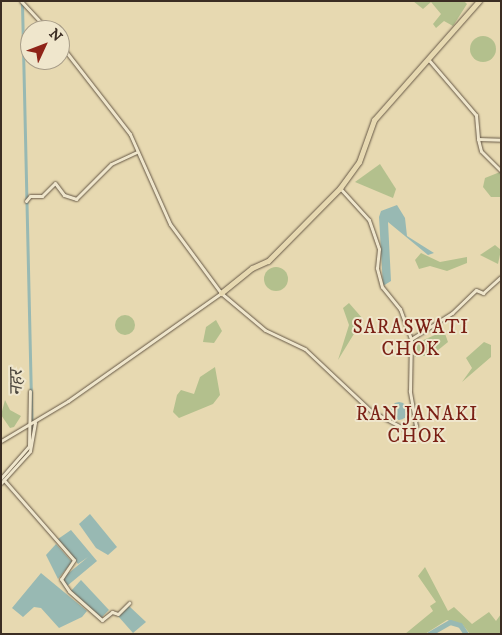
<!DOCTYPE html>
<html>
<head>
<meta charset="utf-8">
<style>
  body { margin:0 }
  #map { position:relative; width:502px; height:635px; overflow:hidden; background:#e7d9b1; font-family:"IM FELL DW Pica","Noto Serif Devanagari",serif }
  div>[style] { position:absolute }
  .green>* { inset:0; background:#b3c08d }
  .round { border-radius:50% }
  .water>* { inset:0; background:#98b9b3 }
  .canal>* { height:3px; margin:-1.5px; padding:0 1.5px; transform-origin:1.5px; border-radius:1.5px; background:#98b9b3 }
  .river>* { height:5px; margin:-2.5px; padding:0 2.5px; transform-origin:2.5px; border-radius:2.5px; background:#98b9b3 }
  .roads { filter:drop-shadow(0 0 1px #665846) drop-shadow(0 0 1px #665846) }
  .minor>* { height:3px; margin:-1.5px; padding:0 1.5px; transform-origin:1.5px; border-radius:1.5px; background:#efe6cc }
  .primary>* { height:5px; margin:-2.5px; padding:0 2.5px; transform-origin:2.5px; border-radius:2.5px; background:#e7d9b1 }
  span { translate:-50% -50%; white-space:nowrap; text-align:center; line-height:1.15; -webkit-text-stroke:4px #efe6cc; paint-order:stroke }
  .neighbourhood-label { font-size:19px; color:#7a1f14; letter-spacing:1px }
  .water-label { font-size:19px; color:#4e4940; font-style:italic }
  .frame { position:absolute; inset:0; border:2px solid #3b2d23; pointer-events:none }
  .north { position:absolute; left:20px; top:20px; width:50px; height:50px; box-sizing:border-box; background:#efe6cc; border:1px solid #a79c88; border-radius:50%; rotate:47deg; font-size:14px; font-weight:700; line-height:20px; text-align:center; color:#3b2d23 }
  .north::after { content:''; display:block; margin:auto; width:18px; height:22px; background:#8f2418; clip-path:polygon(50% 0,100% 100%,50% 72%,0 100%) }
</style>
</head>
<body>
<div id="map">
  <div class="green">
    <i style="clip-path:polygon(413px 1px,464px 1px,467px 4px,453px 26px,444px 21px,436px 28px,433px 24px,441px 14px,431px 2px,423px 9px)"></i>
    <i class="round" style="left:470px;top:36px;width:26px;height:26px"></i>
    <i style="clip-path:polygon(380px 164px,396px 189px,393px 198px,355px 182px)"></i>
    <i style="clip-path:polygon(500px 172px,501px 197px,491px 197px,483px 187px,485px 178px)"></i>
    <i style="clip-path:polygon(495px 245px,501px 250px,498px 264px,480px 255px)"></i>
    <i style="clip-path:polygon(421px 253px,440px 262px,467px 257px,467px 263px,447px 271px,430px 266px,419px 269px,415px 260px)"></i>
    <i class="round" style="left:264px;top:267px;width:24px;height:24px"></i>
    <i style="clip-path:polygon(349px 303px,363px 319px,338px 360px,349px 325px,343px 308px)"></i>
    <i class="round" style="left:115px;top:315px;width:20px;height:20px"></i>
    <i style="clip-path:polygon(216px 320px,222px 331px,214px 343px,203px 342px,206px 327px)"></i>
    <i style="clip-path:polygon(444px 331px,448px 342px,432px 355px,415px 357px,412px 345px)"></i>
    <i style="clip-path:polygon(484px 342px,491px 345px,491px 357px,462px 382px,472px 368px,466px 358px)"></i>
    <i style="clip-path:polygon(215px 367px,220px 395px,213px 404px,179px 418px,173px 412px,177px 395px,181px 390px,194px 394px,200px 377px)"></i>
    <i style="clip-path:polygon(5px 400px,10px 410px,21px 416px,14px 427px,10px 428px,1px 415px)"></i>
    <i style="clip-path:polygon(425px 567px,448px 611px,454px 607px,472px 624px,489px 612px,496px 621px,501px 614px,501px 634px,470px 634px,462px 624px,447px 620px,425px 634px,405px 634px,433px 611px,430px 606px,436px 602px,418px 576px)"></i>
  </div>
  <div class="water">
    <i style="clip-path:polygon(397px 205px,405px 218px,407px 236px,434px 253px,428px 255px,388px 222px,391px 281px,383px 286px,379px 217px,381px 211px)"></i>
    <i class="round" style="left:390px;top:402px;width:18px;height:18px"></i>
    <i style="clip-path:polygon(90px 514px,117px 547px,108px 555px,96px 548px,79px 524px)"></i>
    <i style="clip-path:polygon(71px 530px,97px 561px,67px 586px,61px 581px,64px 577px,88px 557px,78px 564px,58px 539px)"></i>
    <i style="clip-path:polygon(56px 544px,72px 562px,58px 579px,46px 555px)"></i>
    <i style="clip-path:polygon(41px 573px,87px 611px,82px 617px,59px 628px,41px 608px,34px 607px,23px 617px,12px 608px)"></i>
    <i style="clip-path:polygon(81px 580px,109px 610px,101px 618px,71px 591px)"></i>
    <i style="clip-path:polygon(129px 606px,146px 622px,133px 633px,118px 616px)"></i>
  </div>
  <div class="canal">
    <i style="left:22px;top:4px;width:427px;rotate:88.7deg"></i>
    <i style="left:1px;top:480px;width:41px;rotate:-48.9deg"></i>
  </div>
  <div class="river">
    <i style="left:429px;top:634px;width:24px;rotate:-30deg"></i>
    <i style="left:450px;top:622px;width:10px;rotate:17deg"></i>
    <i style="left:460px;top:625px;width:11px;rotate:56deg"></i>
  </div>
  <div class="roads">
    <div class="minor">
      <i style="left:21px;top:1px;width:40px;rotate:47deg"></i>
      <i style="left:60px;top:44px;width:114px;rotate:52.1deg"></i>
      <i style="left:130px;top:134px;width:98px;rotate:66deg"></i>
      <i style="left:170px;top:224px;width:86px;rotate:53.5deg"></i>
      <i style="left:221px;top:293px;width:57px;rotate:40.1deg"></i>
      <i style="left:265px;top:330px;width:44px;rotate:25.4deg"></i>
      <i style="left:305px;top:349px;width:91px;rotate:43.2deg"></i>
      <i style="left:371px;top:411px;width:43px;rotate:27.8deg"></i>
      <i style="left:409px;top:431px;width:9px;rotate:-36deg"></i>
      <i style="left:416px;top:426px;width:36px;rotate:-100deg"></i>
      <i style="left:410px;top:391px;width:52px;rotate:-88.9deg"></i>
      <i style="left:411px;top:339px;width:32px;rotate:-110deg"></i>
      <i style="left:400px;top:309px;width:28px;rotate:-129deg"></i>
      <i style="left:382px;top:287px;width:20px;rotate:-105deg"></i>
      <i style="left:377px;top:268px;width:19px;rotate:-84deg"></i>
      <i style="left:379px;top:249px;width:31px;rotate:-109deg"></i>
      <i style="left:369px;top:220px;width:43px;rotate:-132.2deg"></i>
      <i style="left:428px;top:59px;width:74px;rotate:49.4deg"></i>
      <i style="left:476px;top:115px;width:24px;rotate:85deg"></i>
      <i style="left:478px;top:139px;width:23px;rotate:2deg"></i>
      <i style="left:478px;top:139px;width:12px;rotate:76deg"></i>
      <i style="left:481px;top:151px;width:28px;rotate:45deg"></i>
      <i style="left:26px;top:201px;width:6px;rotate:-51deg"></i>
      <i style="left:30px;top:196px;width:12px"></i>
      <i style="left:42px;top:196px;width:18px;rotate:-45deg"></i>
      <i style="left:55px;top:183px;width:15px;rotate:53deg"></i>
      <i style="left:64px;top:195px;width:13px;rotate:18deg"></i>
      <i style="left:76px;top:199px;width:49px;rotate:-45deg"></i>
      <i style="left:111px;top:164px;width:29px;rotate:-25deg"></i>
      <i style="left:411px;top:339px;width:49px;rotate:-32.4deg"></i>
      <i style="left:452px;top:313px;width:33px;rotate:-44deg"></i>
      <i style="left:476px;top:290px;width:8px;rotate:23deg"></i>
      <i style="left:483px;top:293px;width:24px;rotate:-42deg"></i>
      <i style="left:1px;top:441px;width:78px;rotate:-30.8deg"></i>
      <i style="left:68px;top:401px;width:187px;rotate:-35.2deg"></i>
      <i style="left:1px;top:478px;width:43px;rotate:-48.8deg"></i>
      <i style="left:29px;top:446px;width:55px;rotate:-89deg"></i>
      <i style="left:4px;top:480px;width:106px;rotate:48.8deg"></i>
      <i style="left:74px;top:560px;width:23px;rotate:124deg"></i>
      <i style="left:61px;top:579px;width:14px;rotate:56deg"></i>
      <i style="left:69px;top:591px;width:44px;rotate:41.3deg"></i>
      <i style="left:102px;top:620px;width:13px;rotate:-39deg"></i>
      <i style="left:112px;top:612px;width:6px;rotate:18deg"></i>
      <i style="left:118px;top:614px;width:16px;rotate:-45deg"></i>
      <i style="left:1px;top:483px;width:43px;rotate:-47.8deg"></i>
      <i style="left:30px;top:451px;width:29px;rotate:-80deg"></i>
    </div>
    <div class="primary">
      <i style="left:221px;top:293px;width:40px;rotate:-39deg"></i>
      <i style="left:252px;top:268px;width:17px;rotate:-24deg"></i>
      <i style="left:268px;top:261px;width:103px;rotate:-45.4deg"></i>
      <i style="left:340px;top:188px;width:32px;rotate:-54deg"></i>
      <i style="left:359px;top:162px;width:45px;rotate:-70.3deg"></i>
      <i style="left:374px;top:120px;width:159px;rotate:-48.6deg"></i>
    </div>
  </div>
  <div class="neighbourhood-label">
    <span style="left:411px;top:339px">SARASWATI<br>CHOK</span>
    <span style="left:417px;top:426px">RAN JANAKI<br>CHOK</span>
  </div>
  <div class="water-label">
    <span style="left:17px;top:383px;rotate:-91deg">नहर</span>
  </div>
  <div class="frame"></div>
  <div class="north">N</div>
</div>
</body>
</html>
